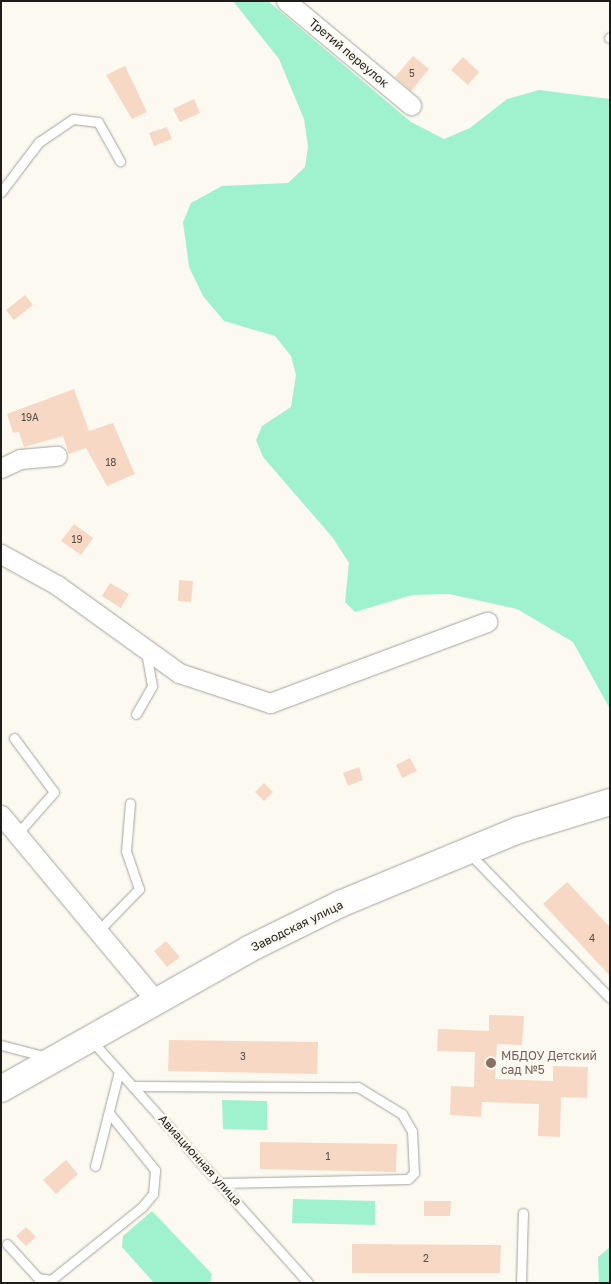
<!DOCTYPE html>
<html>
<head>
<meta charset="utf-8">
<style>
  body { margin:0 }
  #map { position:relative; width:611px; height:1284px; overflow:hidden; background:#fbf9f0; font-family:"Golos Text",sans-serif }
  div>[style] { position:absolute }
  .green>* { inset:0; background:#9ff2cd }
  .building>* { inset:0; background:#f7d8c5 }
  .roads { filter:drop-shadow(0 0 1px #a5a39b) drop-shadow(0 0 1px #a5a39b) }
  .lane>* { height:9px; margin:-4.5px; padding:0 4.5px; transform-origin:4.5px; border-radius:4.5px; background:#fff }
  .street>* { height:19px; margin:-9.5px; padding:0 9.5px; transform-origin:9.5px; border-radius:9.5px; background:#fff }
  .secondary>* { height:26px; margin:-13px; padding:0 13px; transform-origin:13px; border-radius:13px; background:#fff }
  .dots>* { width:14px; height:14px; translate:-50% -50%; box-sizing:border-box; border:2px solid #fbf9f0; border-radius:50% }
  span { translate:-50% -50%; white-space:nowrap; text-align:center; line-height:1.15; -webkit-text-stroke:4.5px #fbf9f0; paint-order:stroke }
  .number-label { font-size:10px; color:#544c45 }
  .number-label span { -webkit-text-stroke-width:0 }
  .street-label { font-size:12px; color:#1e1d1a }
  .education-label { font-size:12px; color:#785e54 }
  .left { translate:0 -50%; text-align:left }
  .frame { position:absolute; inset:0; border:2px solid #1e1d1a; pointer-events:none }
</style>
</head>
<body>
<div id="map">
  <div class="green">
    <i style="clip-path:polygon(233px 1px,268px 1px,411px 122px,444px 139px,470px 128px,507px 99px,539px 90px,610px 99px,610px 709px,573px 642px,517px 609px,449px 594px,412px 595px,355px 612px,345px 602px,349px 563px,333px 538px,263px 457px,256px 440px,262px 426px,291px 407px,296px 375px,291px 356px,275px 336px,224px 321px,203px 296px,189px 267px,183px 222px,191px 203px,222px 186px,288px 183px,305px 167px,308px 147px,304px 119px,279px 59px)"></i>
    <i style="clip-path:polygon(222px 1100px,267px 1101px,267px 1130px,223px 1129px)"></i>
    <i style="clip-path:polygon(293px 1199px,375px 1201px,375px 1225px,292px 1223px)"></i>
    <i style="clip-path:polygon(152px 1211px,212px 1274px,210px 1283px,154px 1283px,122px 1247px,123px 1236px)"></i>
    <i style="clip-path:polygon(610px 1247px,610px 1283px,599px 1283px,598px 1257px)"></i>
  </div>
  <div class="building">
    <i style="clip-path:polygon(413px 56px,429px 69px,411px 91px,395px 77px)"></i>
    <i style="clip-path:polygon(463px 57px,479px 72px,468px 85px,451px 70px)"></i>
    <i style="clip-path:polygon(125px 66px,147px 112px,132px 119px,106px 75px)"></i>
    <i style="clip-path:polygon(194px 99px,200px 113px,180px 122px,173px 109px)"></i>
    <i style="clip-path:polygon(167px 127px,172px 139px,154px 146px,149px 133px)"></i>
    <i style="clip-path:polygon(25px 295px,33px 305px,14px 320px,6px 310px)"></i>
    <i style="clip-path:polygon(74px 389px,89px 431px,113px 423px,135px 474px,107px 486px,86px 448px,69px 454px,63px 436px,24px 447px,19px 432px,13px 433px,7px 414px)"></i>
    <i style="clip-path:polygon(74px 524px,93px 538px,81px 555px,61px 541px)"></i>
    <i style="clip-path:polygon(179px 580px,193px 581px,191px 602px,178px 601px)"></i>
    <i style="clip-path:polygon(110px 583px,129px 594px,121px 608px,102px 596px)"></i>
    <i style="clip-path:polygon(410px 758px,417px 771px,402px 778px,396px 765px)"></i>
    <i style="clip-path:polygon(359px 767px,363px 780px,348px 786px,343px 773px)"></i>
    <i style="clip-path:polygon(264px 783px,273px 792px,264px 801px,255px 792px)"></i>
    <i style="clip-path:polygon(567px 882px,610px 927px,610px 976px,543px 904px)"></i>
    <i style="clip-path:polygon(166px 941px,180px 957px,167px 967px,154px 951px)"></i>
    <i style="clip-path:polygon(489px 1015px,524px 1016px,522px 1045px,497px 1044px,495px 1079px,553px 1081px,553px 1066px,588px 1067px,587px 1098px,561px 1097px,560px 1137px,538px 1136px,539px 1104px,482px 1102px,481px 1117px,450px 1115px,451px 1086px,474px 1087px,475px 1052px,437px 1051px,438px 1029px,489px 1031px)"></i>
    <i style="clip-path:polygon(169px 1040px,318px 1042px,317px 1074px,168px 1071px)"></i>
    <i style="clip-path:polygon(260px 1142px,397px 1144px,396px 1172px,260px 1169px)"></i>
    <i style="clip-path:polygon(66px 1160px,78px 1174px,56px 1194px,43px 1180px)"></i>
    <i style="clip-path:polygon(424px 1201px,451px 1201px,450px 1216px,424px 1216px)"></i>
    <i style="clip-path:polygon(26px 1227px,36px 1237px,26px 1246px,16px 1236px)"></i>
    <i style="clip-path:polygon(352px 1244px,501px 1245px,500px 1273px,352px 1273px)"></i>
  </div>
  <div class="roads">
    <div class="lane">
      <i style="left:609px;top:38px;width:1px;rotate:-45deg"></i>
      <i style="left:1px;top:192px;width:63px;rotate:-52.8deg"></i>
      <i style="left:39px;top:142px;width:41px;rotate:-34.1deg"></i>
      <i style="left:73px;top:119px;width:25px;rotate:7deg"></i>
      <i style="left:98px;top:122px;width:45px;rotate:60.6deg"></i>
      <i style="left:136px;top:714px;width:32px;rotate:-60deg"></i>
      <i style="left:152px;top:686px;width:35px;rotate:-100deg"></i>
      <i style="left:14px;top:738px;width:67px;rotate:53.5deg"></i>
      <i style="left:54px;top:792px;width:55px;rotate:131.3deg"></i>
      <i style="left:469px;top:853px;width:202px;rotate:45.8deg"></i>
      <i style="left:100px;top:929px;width:56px;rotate:-45.7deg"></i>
      <i style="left:139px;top:889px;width:40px;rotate:-108.9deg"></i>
      <i style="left:126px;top:851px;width:48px;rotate:-85.2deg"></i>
      <i style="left:92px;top:1041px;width:324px;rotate:48.2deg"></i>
      <i style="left:1px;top:1045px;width:48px;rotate:14.6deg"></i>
      <i style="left:133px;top:1086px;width:225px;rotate:0.3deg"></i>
      <i style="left:358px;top:1087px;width:52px;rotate:31.5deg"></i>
      <i style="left:402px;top:1114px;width:20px;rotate:60deg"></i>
      <i style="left:412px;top:1131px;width:42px;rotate:87.3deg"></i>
      <i style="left:414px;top:1173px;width:8px;rotate:135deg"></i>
      <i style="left:408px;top:1179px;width:186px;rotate:178.8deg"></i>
      <i style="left:95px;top:1166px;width:98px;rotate:-75.8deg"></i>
      <i style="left:7px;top:1244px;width:46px;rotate:47.6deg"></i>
      <i style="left:38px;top:1278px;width:13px;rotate:9deg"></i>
      <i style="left:51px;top:1280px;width:117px;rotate:-38.7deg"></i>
      <i style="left:142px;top:1207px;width:17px;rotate:-50deg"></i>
      <i style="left:153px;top:1194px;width:24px;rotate:-85deg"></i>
      <i style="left:155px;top:1170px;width:73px;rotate:-128.9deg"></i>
      <i style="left:521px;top:1283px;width:70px;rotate:-88.4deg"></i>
    </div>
    <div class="street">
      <i style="left:286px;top:1px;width:163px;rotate:39.8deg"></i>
      <i style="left:1px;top:468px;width:21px;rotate:-25deg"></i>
      <i style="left:20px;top:459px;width:37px;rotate:-5deg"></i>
      <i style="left:1px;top:554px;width:64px;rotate:29deg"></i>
      <i style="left:57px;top:585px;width:150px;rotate:35.8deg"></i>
      <i style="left:179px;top:673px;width:96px;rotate:18.2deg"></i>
      <i style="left:270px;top:703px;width:232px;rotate:-20.5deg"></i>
      <i style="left:1px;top:815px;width:242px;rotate:50.2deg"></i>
    </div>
    <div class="secondary">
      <i style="left:1px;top:1089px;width:285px;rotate:-29.4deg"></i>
      <i style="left:249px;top:949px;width:102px;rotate:-26.3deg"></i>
      <i style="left:340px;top:904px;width:194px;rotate:-22.5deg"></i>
      <i style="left:519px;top:830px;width:95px;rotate:-17.1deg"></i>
    </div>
  </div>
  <div class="dots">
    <i style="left:491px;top:1063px;background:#8d6e63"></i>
  </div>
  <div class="number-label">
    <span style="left:412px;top:74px">5</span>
    <span style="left:30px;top:418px">19А</span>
    <span style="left:111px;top:463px">18</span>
    <span style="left:77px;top:540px">19</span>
    <span style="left:592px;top:939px">4</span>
    <span style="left:243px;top:1057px">3</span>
    <span style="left:328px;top:1157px">1</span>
    <span style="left:426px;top:1259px">2</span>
  </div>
  <div class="street-label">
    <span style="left:349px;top:53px;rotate:40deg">Третий переулок</span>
    <span style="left:297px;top:926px;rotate:-26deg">Заводская улица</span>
    <span style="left:200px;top:1160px;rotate:48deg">Авиационная улица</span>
  </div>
  <div class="education-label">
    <span class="left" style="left:501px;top:1063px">МБДОУ Детский<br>сад №5</span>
  </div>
  <div class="frame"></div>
</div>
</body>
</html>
